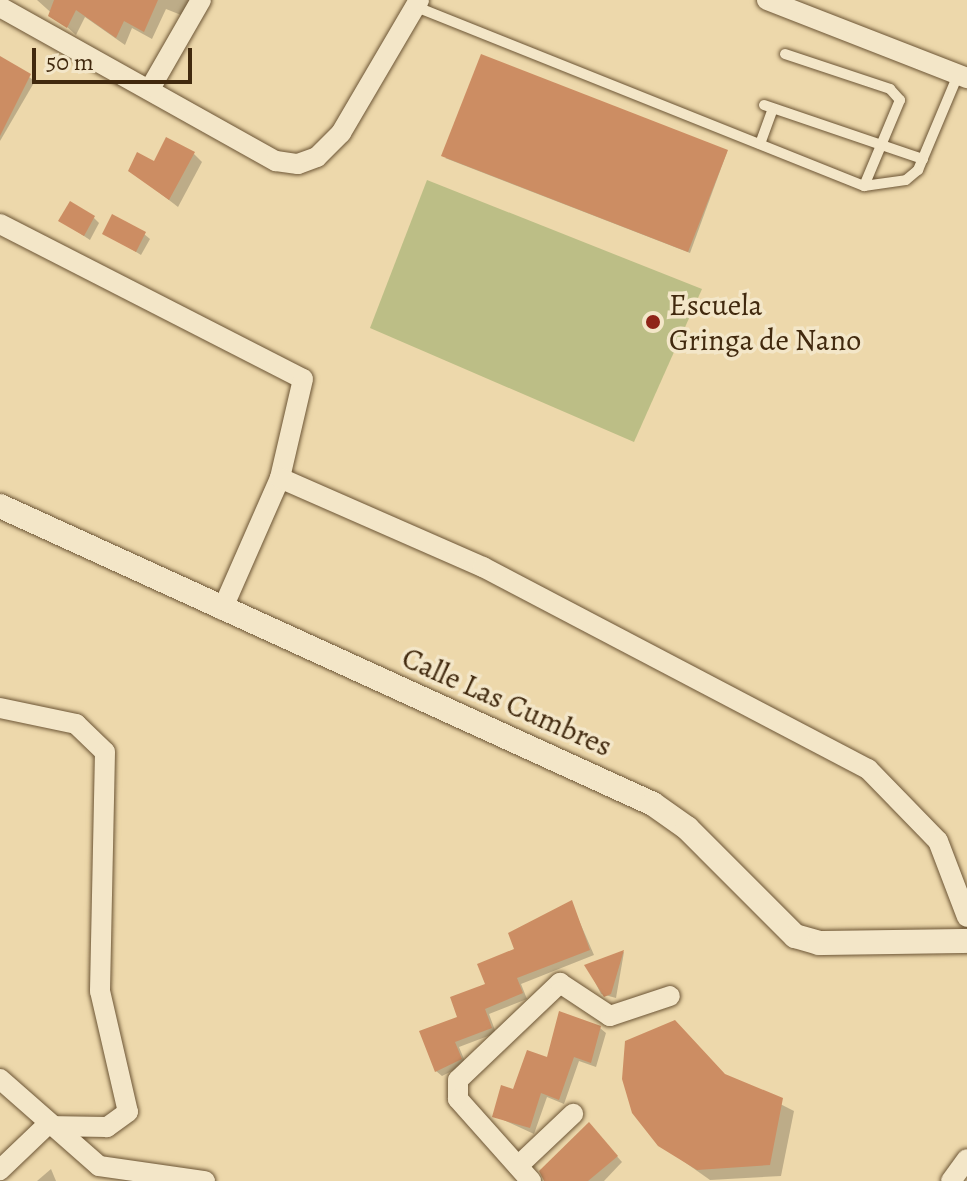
<!DOCTYPE html>
<html>
<head>
<meta charset="utf-8">
<style>
  body { margin:0 }
  #map { position:relative; width:967px; height:1181px; overflow:hidden; background:#edd8ab; font-family:Alegreya,serif }
  div>[style] { position:absolute }
  .green>* { inset:0; background:#bcbe86 }
  .shadow>* { inset:0; background:#0003 }
  .building>* { inset:0; background:#cc8d63 }
  .roads { filter:drop-shadow(0 0 2px #6c5535) drop-shadow(0 0 2px #6c5535) }
  .service>* { height:10px; margin:-5px; padding:0 5px; transform-origin:5px; border-radius:5px; background:#f3e6c8 }
  .minor>* { height:20px; margin:-10px; padding:0 10px; transform-origin:10px; border-radius:10px; background:#f3e6c8 }
  .tertiary>* { height:24px; margin:-12px; padding:0 12px; transform-origin:12px; border-radius:12px; background:#f3e6c8 }
  .dots>* { width:22px; height:22px; translate:-50% -50%; box-sizing:border-box; border:4px solid #f3e6c8; border-radius:50% }
  span { translate:-50% -50%; white-space:nowrap; text-align:center; line-height:1.15; -webkit-text-stroke:7px #f3e6c8; paint-order:stroke }
  .poi-label { font-size:30px; color:#41290e }
  .left { translate:0 -50%; text-align:left }
  .street-label { font-size:30px; color:#41290e }
  .scale { position:absolute; left:32px; top:48px; width:160px; height:36px; box-sizing:border-box; border:4px solid #41290e; border-top:0; padding-left:10px; font-size:24px; line-height:28px; white-space:nowrap; color:#41290e; -webkit-text-stroke:6px #f3e6c8; paint-order:stroke }
</style>
</head>
<body>
<div id="map">
  <div class="green">
    <i style="clip-path:polygon(427px 180px,702px 289px,634px 442px,370px 328px)"></i>
  </div>
  <div class="shadow">
    <i style="clip-path:polygon(37px 0,192px 0,186px 17px,166px 9px,152px 39px,132px 28px,125px 45px,85px 17px,76px 35px)"></i>
    <i style="clip-path:polygon(0 58px,35px 81px,0 141px)"></i>
    <i style="clip-path:polygon(727px 152px,690px 253px,445px 158px)"></i>
    <i style="clip-path:polygon(194px 154px,202px 162px,178px 207px,130px 170px)"></i>
    <i style="clip-path:polygon(94px 218px,99px 223px,90px 240px,61px 221px)"></i>
    <i style="clip-path:polygon(105px 233px,144px 234px,150px 239px,141px 255px)"></i>
    <i style="clip-path:polygon(571px 902px,594px 955px,521px 984px,527px 999px,489px 1014px,496px 1033px,459px 1047px,466px 1064px,442px 1076px,436px 1071px,460px 1018px,517px 950px)"></i>
    <i style="clip-path:polygon(624px 952px,616px 998px,601px 994px,587px 966px)"></i>
    <i style="clip-path:polygon(600px 1028px,606px 1033px,596px 1067px,579px 1061px,564px 1104px,547px 1097px,534px 1134px,493px 1115px,548px 1060px)"></i>
    <i style="clip-path:polygon(725px 1076px,794px 1111px,781px 1176px,710px 1180px,659px 1144px)"></i>
    <i style="clip-path:polygon(594px 1130px,622px 1162px,604px 1181px,551px 1181px)"></i>
    <i style="clip-path:polygon(51px 1169px,56px 1181px,37px 1181px)"></i>
  </div>
  <div class="building">
    <i style="clip-path:polygon(54px 0,158px 0,144px 32px,124px 21px,116px 38px,76px 10px,67px 28px,48px 16px)"></i>
    <i style="clip-path:polygon(481px 54px,728px 150px,688px 252px,441px 156px)"></i>
    <i style="clip-path:polygon(0 56px,31px 74px,0 136px)"></i>
    <i style="clip-path:polygon(166px 137px,195px 152px,169px 200px,128px 171px,137px 152px,154px 161px)"></i>
    <i style="clip-path:polygon(70px 201px,95px 216px,84px 236px,58px 221px)"></i>
    <i style="clip-path:polygon(112px 214px,146px 232px,136px 252px,102px 234px)"></i>
    <i style="clip-path:polygon(572px 900px,590px 950px,517px 978px,523px 993px,485px 1009px,492px 1028px,455px 1042px,462px 1059px,435px 1072px,419px 1031px,457px 1017px,450px 997px,485px 984px,477px 964px,514px 949px,508px 933px)"></i>
    <i style="clip-path:polygon(624px 950px,611px 994px,604px 997px,584px 965px)"></i>
    <i style="clip-path:polygon(559px 1011px,601px 1026px,591px 1063px,574px 1057px,559px 1100px,541px 1093px,530px 1128px,492px 1117px,501px 1085px,513px 1089px,527px 1050px,547px 1057px)"></i>
    <i style="clip-path:polygon(675px 1020px,725px 1074px,783px 1098px,770px 1165px,697px 1170px,658px 1146px,632px 1113px,622px 1079px,625px 1041px)"></i>
    <i style="clip-path:polygon(589px 1122px,618px 1156px,588px 1181px,544px 1181px,539px 1171px)"></i>
  </div>
  <div class="roads">
    <div class="service">
      <i style="left:414px;top:6px;width:485px;rotate:21.8deg"></i>
      <i style="left:864px;top:186px;width:42px;rotate:-8.1deg"></i>
      <i style="left:906px;top:180px;width:16px;rotate:-40deg"></i>
      <i style="left:918px;top:170px;width:103px;rotate:-67.2deg"></i>
      <i style="left:785px;top:54px;width:111px;rotate:18.4deg"></i>
      <i style="left:890px;top:89px;width:15px;rotate:48deg"></i>
      <i style="left:900px;top:100px;width:93px;rotate:112.7deg"></i>
      <i style="left:764px;top:105px;width:168px;rotate:18.8deg"></i>
      <i style="left:760px;top:144px;width:37px;rotate:-70deg"></i>
    </div>
    <div class="minor">
      <i style="left:767px;top:0;width:215px;rotate:21.3deg"></i>
      <i style="left:0;top:7px;width:316px;rotate:29.2deg"></i>
      <i style="left:276px;top:161px;width:22px;rotate:8deg"></i>
      <i style="left:298px;top:164px;width:20px;rotate:-20deg"></i>
      <i style="left:317px;top:157px;width:34px;rotate:-45deg"></i>
      <i style="left:341px;top:133px;width:154px;rotate:-59.6deg"></i>
      <i style="left:151px;top:87px;width:100px;rotate:-60.1deg"></i>
      <i style="left:0;top:224px;width:340px;rotate:27.1deg"></i>
      <i style="left:303px;top:379px;width:102px;rotate:103.1deg"></i>
      <i style="left:280px;top:478px;width:144px;rotate:113.7deg"></i>
      <i style="left:280px;top:478px;width:222px;rotate:23.7deg"></i>
      <i style="left:483px;top:567px;width:435px;rotate:27.7deg"></i>
      <i style="left:868px;top:769px;width:100px;rotate:45.8deg"></i>
      <i style="left:938px;top:841px;width:81px;rotate:69.1deg"></i>
      <i style="left:0;top:708px;width:78px;rotate:11.9deg"></i>
      <i style="left:76px;top:724px;width:40px;rotate:44deg"></i>
      <i style="left:105px;top:752px;width:239px;rotate:91.2deg"></i>
      <i style="left:100px;top:991px;width:124px;rotate:77deg"></i>
      <i style="left:128px;top:1112px;width:26px;rotate:144deg"></i>
      <i style="left:107px;top:1127px;width:61px;rotate:-179.1deg"></i>
      <i style="left:46px;top:1126px;width:64px;rotate:136.3deg"></i>
      <i style="left:0;top:1079px;width:132px;rotate:41.3deg"></i>
      <i style="left:99px;top:1166px;width:107px;rotate:8.1deg"></i>
      <i style="left:518px;top:1166px;width:76px;rotate:-43.4deg"></i>
      <i style="left:531px;top:1181px;width:110px;rotate:-131.7deg"></i>
      <i style="left:458px;top:1099px;width:19px;rotate:-90deg"></i>
      <i style="left:458px;top:1080px;width:141px;rotate:-43.6deg"></i>
      <i style="left:560px;top:983px;width:60px;rotate:33.4deg"></i>
      <i style="left:610px;top:1016px;width:63px;rotate:-18.4deg"></i>
      <i style="left:951px;top:1181px;width:27px;rotate:-54deg"></i>
    </div>
    <div class="tertiary">
      <i style="left:0;top:506px;width:718px;rotate:24.53deg"></i>
      <i style="left:653px;top:804px;width:42px;rotate:35.2deg"></i>
      <i style="left:687px;top:828px;width:153px;rotate:45deg"></i>
      <i style="left:795px;top:936px;width:25px;rotate:16deg"></i>
      <i style="left:819px;top:943px;width:148px;rotate:-0.8deg"></i>
    </div>
  </div>
  <div class="dots">
    <i style="left:653px;top:322px;background:#8f2418"></i>
  </div>
  <div class="poi-label">
    <span class="left" style="left:669px;top:322px">Escuela<br>Gringa de Nano</span>
  </div>
  <div class="street-label">
    <span style="left:507px;top:702px;rotate:24deg">Calle Las Cumbres</span>
  </div>
  <div class="scale">50 m</div>
</div>
</body>
</html>
